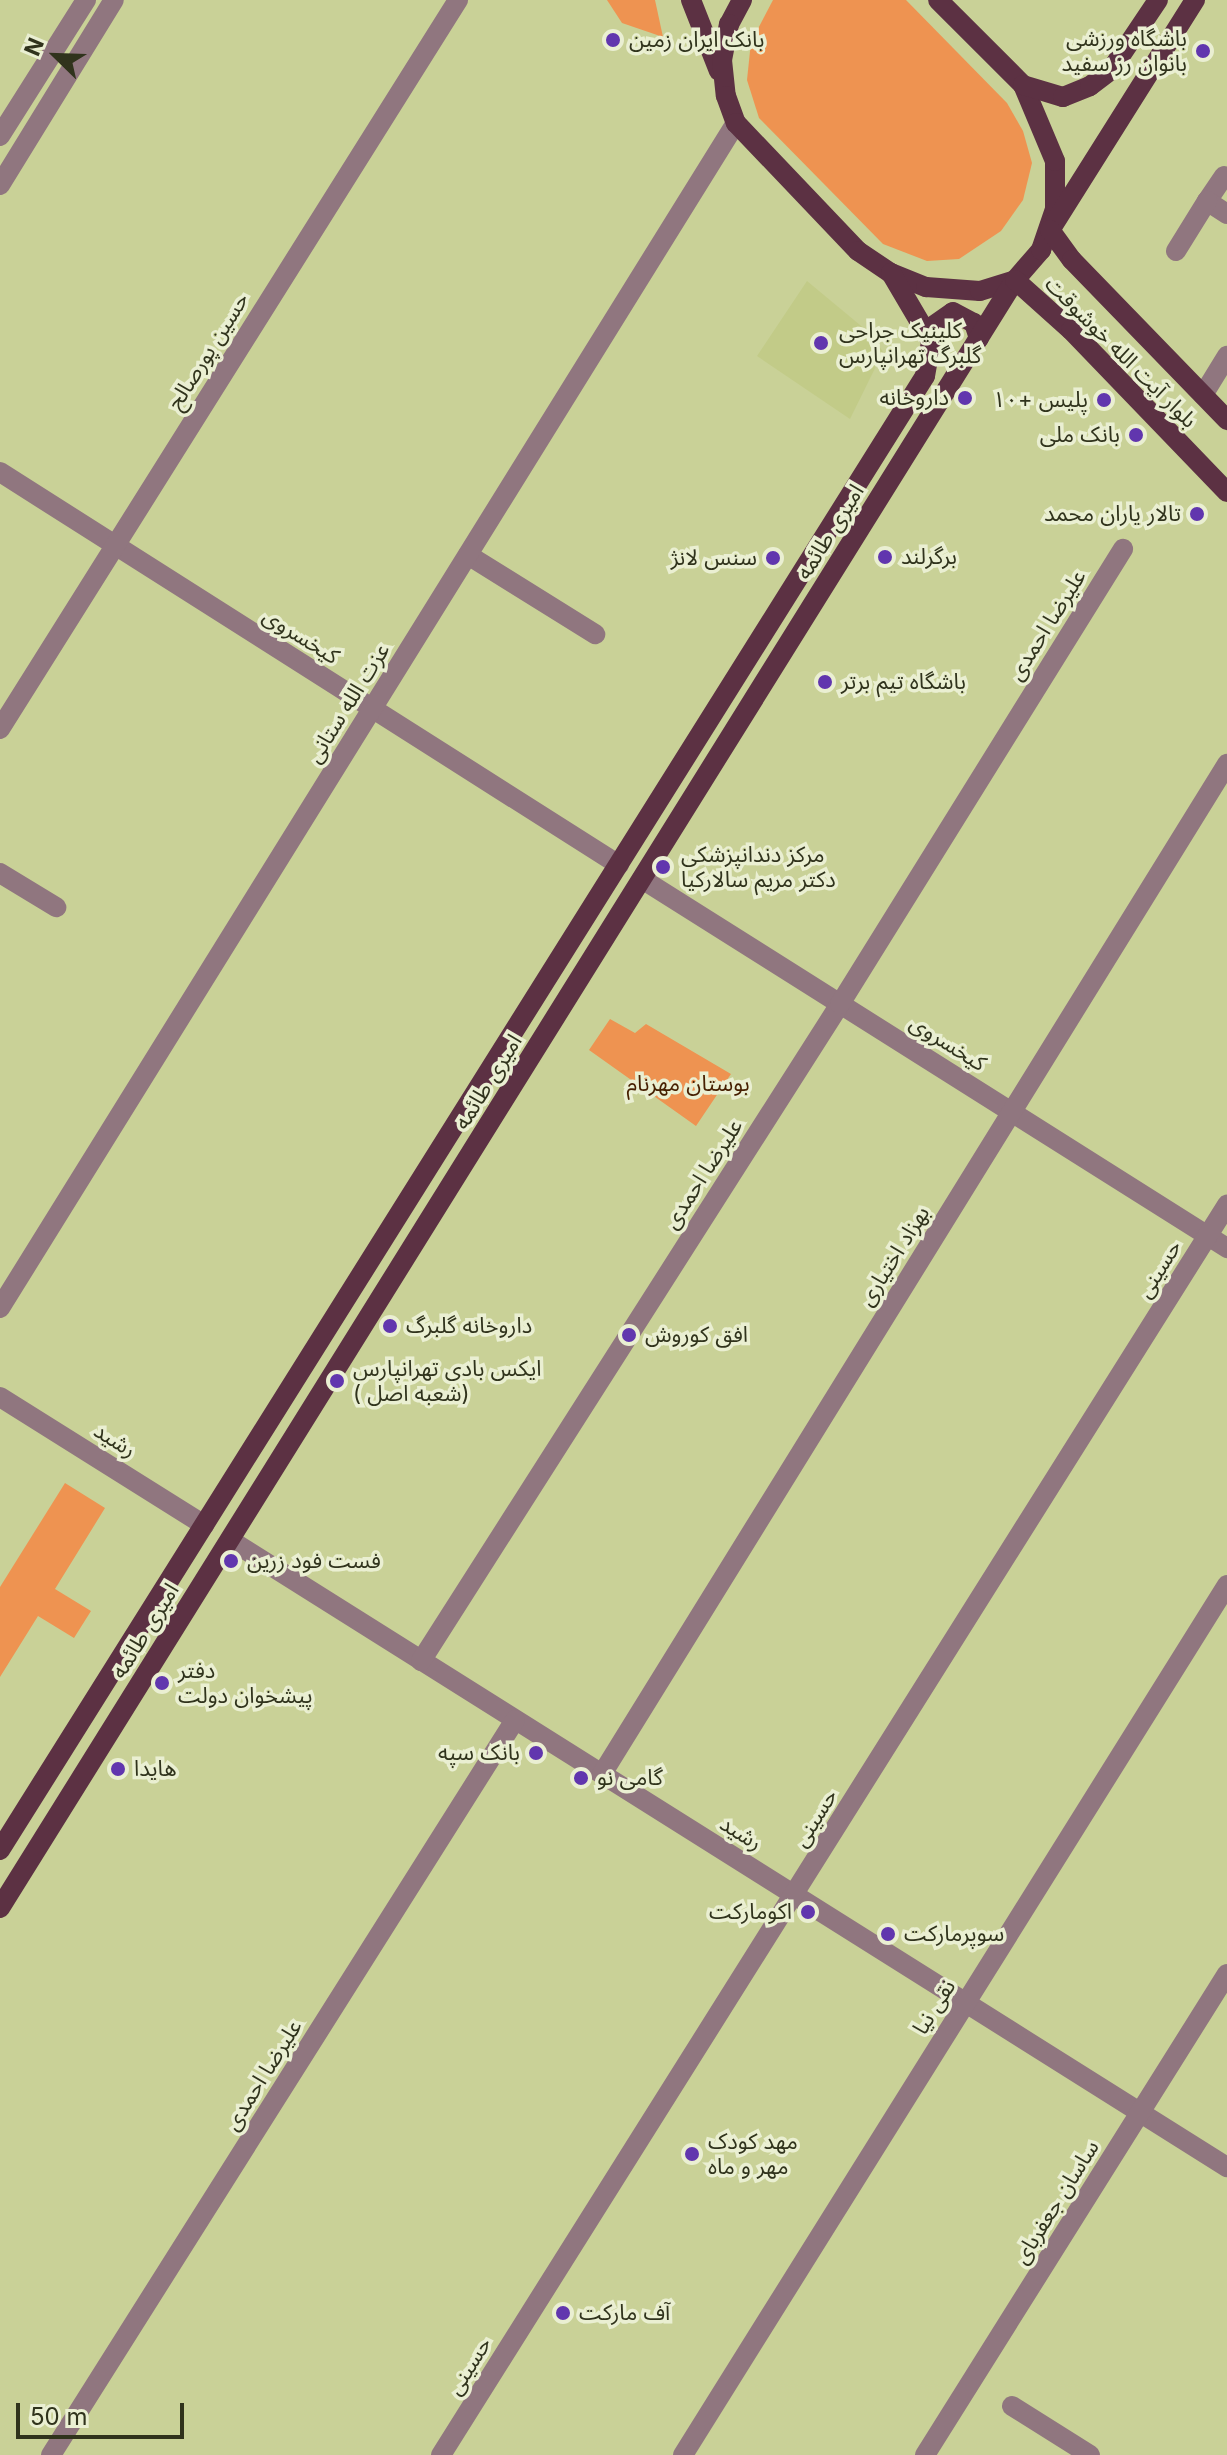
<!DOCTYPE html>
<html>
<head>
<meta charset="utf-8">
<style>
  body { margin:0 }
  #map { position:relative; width:1227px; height:2455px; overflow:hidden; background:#c9d197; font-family:Inter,"Noto Sans Arabic",sans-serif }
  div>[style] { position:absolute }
  .built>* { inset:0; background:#c2cb88 }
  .green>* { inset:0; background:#ee9351 }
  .minor>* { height:20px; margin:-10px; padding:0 10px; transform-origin:10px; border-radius:10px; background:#90767f }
  .major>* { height:20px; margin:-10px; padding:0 10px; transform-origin:10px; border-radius:10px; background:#5c3143 }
  .dots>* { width:22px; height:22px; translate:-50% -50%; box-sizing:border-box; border:4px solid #eaefd2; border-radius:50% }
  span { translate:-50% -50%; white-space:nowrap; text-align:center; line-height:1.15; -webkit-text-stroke:7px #eaefd2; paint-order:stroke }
  .poi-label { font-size:22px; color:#30331c }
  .right { translate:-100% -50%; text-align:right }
  .left { translate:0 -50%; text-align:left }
  .street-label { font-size:22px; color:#30331c }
  .park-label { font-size:22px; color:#461f00 }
  .north { position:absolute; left:16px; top:16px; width:80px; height:80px; -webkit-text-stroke:6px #eaefd2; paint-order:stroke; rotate:293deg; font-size:22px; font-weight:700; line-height:32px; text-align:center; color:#30331c }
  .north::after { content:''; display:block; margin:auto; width:28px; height:36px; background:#30331c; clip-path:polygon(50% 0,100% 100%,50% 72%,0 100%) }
  .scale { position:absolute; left:16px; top:2403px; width:168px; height:36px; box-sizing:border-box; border:4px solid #30331c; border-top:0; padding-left:10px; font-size:24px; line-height:28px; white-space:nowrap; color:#30331c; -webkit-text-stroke:6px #eaefd2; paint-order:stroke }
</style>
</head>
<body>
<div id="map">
  <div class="built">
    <i style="clip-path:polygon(807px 281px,872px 335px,883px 352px,850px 419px,757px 356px)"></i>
  </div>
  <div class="green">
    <i style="clip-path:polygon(607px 0,655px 0,663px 37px,622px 23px)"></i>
    <i style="clip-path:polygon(773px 0,906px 0,1007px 103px,1023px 131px,1032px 163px,1023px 200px,1001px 231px,959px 259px,927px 261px,883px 244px,759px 118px,747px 80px,751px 42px)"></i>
    <i style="clip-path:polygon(610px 1019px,635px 1033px,646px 1024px,731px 1074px,696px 1126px,589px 1050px)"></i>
    <i style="clip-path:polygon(65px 1483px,105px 1508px,55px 1589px,91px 1611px,74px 1638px,38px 1616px,0 1677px,0 1587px)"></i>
  </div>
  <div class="minor">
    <i style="left:0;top:136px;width:161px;rotate:-57.7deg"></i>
    <i style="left:1224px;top:176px;width:30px;rotate:124deg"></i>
    <i style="left:1207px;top:201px;width:24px;rotate:33deg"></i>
    <i style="left:0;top:185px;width:217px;rotate:-58.4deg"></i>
    <i style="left:1176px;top:251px;width:59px;rotate:-58.2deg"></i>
    <i style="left:1203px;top:395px;width:46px;rotate:-58.4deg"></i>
    <i style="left:0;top:472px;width:733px;rotate:32.41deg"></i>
    <i style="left:468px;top:555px;width:150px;rotate:31.9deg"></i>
    <i style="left:0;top:729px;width:861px;rotate:-57.86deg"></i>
    <i style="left:0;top:873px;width:66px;rotate:31.3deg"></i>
    <i style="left:642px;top:879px;width:692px;rotate:32.24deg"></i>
    <i style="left:0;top:1308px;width:1395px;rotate:-58.16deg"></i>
    <i style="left:0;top:1397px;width:241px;rotate:32.1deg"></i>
    <i style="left:230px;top:1540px;width:1178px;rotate:32.17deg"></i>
    <i style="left:421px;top:1661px;width:779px;rotate:-57.47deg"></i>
    <i style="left:840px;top:1004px;width:536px;rotate:-58.12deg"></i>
    <i style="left:602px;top:1774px;width:1188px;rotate:-58.25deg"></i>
    <i style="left:1012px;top:2406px;width:92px;rotate:32.1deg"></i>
    <i style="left:51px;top:2455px;width:869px;rotate:-57.74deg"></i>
    <i style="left:441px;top:2455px;width:1477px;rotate:-57.84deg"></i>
    <i style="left:683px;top:2455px;width:1026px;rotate:-57.98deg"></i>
    <i style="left:925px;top:2455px;width:568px;rotate:-57.88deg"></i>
  </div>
  <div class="major">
    <i style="left:691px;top:0;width:76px;rotate:68.5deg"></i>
    <i style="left:742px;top:0;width:27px;rotate:118deg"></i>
    <i style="left:729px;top:24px;width:37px;rotate:101deg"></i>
    <i style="left:722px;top:60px;width:36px;rotate:84deg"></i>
    <i style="left:726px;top:96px;width:29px;rotate:70deg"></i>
    <i style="left:736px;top:123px;width:177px;rotate:46.4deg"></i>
    <i style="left:858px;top:251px;width:40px;rotate:34deg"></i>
    <i style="left:891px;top:273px;width:38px;rotate:22deg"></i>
    <i style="left:926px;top:287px;width:54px;rotate:4.2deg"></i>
    <i style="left:980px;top:291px;width:37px;rotate:-17deg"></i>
    <i style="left:1015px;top:280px;width:40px;rotate:-49deg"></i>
    <i style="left:1041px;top:250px;width:43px;rotate:-71.1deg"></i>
    <i style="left:1055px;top:209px;width:48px;rotate:-90deg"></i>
    <i style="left:1055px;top:161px;width:82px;rotate:-112.8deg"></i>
    <i style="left:1023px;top:85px;width:120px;rotate:-135deg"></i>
    <i style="left:1195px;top:0;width:272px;rotate:122.2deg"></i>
    <i style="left:1050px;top:230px;width:37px;rotate:54deg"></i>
    <i style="left:1072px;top:260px;width:223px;rotate:45.9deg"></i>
    <i style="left:1023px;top:85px;width:42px;rotate:16.7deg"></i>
    <i style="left:1063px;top:97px;width:29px;rotate:-22deg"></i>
    <i style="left:1090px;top:86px;width:26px;rotate:-37deg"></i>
    <i style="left:1111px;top:70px;width:84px;rotate:-56.1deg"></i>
    <i style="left:931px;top:341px;width:15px;rotate:-82deg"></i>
    <i style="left:933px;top:326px;width:24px;rotate:-35deg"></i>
    <i style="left:953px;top:312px;width:24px;rotate:28deg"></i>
    <i style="left:974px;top:323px;width:16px;rotate:72deg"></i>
    <i style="left:0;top:1850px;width:1740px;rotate:-57.89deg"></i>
    <i style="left:925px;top:376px;width:36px;rotate:-80deg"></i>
    <i style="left:931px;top:341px;width:79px;rotate:-120.5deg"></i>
    <i style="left:0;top:1908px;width:1918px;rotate:-58.06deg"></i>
    <i style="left:1015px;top:280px;width:75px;rotate:41.8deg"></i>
    <i style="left:1071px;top:330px;width:225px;rotate:46.1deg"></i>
  </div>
  <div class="dots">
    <i style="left:613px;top:40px;background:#6136ae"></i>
    <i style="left:1203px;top:51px;background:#6136ae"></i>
    <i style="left:821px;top:343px;background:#6136ae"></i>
    <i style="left:965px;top:398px;background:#6136ae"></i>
    <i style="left:1104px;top:400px;background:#6136ae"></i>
    <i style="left:1136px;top:435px;background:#6136ae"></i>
    <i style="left:1197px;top:514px;background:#6136ae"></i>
    <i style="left:885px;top:557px;background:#6136ae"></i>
    <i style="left:773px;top:558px;background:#6136ae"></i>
    <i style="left:825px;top:682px;background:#6136ae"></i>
    <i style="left:663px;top:867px;background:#6136ae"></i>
    <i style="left:390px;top:1326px;background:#6136ae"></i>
    <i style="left:629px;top:1335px;background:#6136ae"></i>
    <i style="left:337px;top:1381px;background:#6136ae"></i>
    <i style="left:231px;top:1561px;background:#6136ae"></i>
    <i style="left:162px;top:1683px;background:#6136ae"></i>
    <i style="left:536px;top:1753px;background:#6136ae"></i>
    <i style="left:118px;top:1769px;background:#6136ae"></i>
    <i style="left:581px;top:1778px;background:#6136ae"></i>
    <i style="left:808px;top:1912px;background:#6136ae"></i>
    <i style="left:888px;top:1934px;background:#6136ae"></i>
    <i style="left:692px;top:2154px;background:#6136ae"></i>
    <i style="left:563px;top:2313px;background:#6136ae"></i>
  </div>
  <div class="poi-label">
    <span class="right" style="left:1187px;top:51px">باشگاه ورزشی<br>بانوان رز سفید</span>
    <span class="left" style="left:629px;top:40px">بانک ایران زمین</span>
    <span class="left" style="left:839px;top:343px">کلینیک جراحی<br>گلبرگ تهرانپارس</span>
    <span class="right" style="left:949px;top:398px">داروخانه</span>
    <span class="right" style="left:1088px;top:400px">پلیس +١٠</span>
    <span class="right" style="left:1120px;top:435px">بانک ملی</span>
    <span class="right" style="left:1181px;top:514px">تالار یاران محمد</span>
    <span class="left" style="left:901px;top:557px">برگرلند</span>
    <span class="right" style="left:757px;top:558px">سنس لانژ</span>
    <span class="left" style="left:841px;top:682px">باشگاه تیم برتر</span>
    <span class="left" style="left:681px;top:867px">مرکز دندانپزشکی<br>دکتر مریم سالارکیا</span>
    <span class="left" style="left:406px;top:1326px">داروخانه گلبرگ</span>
    <span class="left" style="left:645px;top:1335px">افق کوروش</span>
    <span class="left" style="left:353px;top:1381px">ایکس بادی تهرانپارس<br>( شعبه اصل)</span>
    <span class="left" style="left:247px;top:1561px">فست فود زرین</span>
    <span class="left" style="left:178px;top:1683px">دفتر<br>پیشخوان دولت</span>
    <span class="right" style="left:520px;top:1753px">بانک سپه</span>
    <span class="left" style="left:134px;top:1769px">هایدا</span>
    <span class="left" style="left:597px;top:1778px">گامی نو</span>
    <span class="right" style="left:792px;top:1912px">اکومارکت</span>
    <span class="left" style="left:904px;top:1934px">سوپرمارکت</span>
    <span class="left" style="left:708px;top:2154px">مهد کودک<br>مهر و ماه</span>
    <span class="left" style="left:579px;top:2313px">آف مارکت</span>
  </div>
  <div class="street-label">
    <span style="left:208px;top:351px;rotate:-58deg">حسین پورصالح</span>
    <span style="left:1121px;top:352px;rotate:45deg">بلوار آیت الله خوشوقت</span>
    <span style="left:830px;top:532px;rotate:-58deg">امیری طائمه</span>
    <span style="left:1047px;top:625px;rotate:-58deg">علیرضا احمدی</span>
    <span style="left:301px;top:636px;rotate:32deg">کیخسروی</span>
    <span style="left:348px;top:703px;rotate:-58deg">عزت الله ستانی</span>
    <span style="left:948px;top:1043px;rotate:32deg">کیخسروی</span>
    <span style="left:488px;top:1082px;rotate:-58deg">امیری طائمه</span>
    <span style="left:703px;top:1174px;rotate:-57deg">علیرضا احمدی</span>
    <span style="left:894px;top:1256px;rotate:-58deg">بهزاد اختیاری</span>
    <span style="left:1159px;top:1269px;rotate:-58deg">حسینی</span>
    <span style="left:115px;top:1440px;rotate:32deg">رشید</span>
    <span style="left:145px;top:1631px;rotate:-58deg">امیری طائمه</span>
    <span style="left:815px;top:1818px;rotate:-58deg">حسینی</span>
    <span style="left:741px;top:1833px;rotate:32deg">رشید</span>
    <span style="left:934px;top:2007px;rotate:-58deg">نقی نیا</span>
    <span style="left:263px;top:2075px;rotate:-58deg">علیرضا احمدی</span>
    <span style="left:1056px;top:2202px;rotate:-58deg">ساسان جعفربای</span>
    <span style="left:469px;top:2366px;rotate:-58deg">حسینی</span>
  </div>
  <div class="park-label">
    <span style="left:688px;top:1084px">بوستان مهرنام</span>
  </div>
  <div class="north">N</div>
  <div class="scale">50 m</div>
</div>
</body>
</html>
